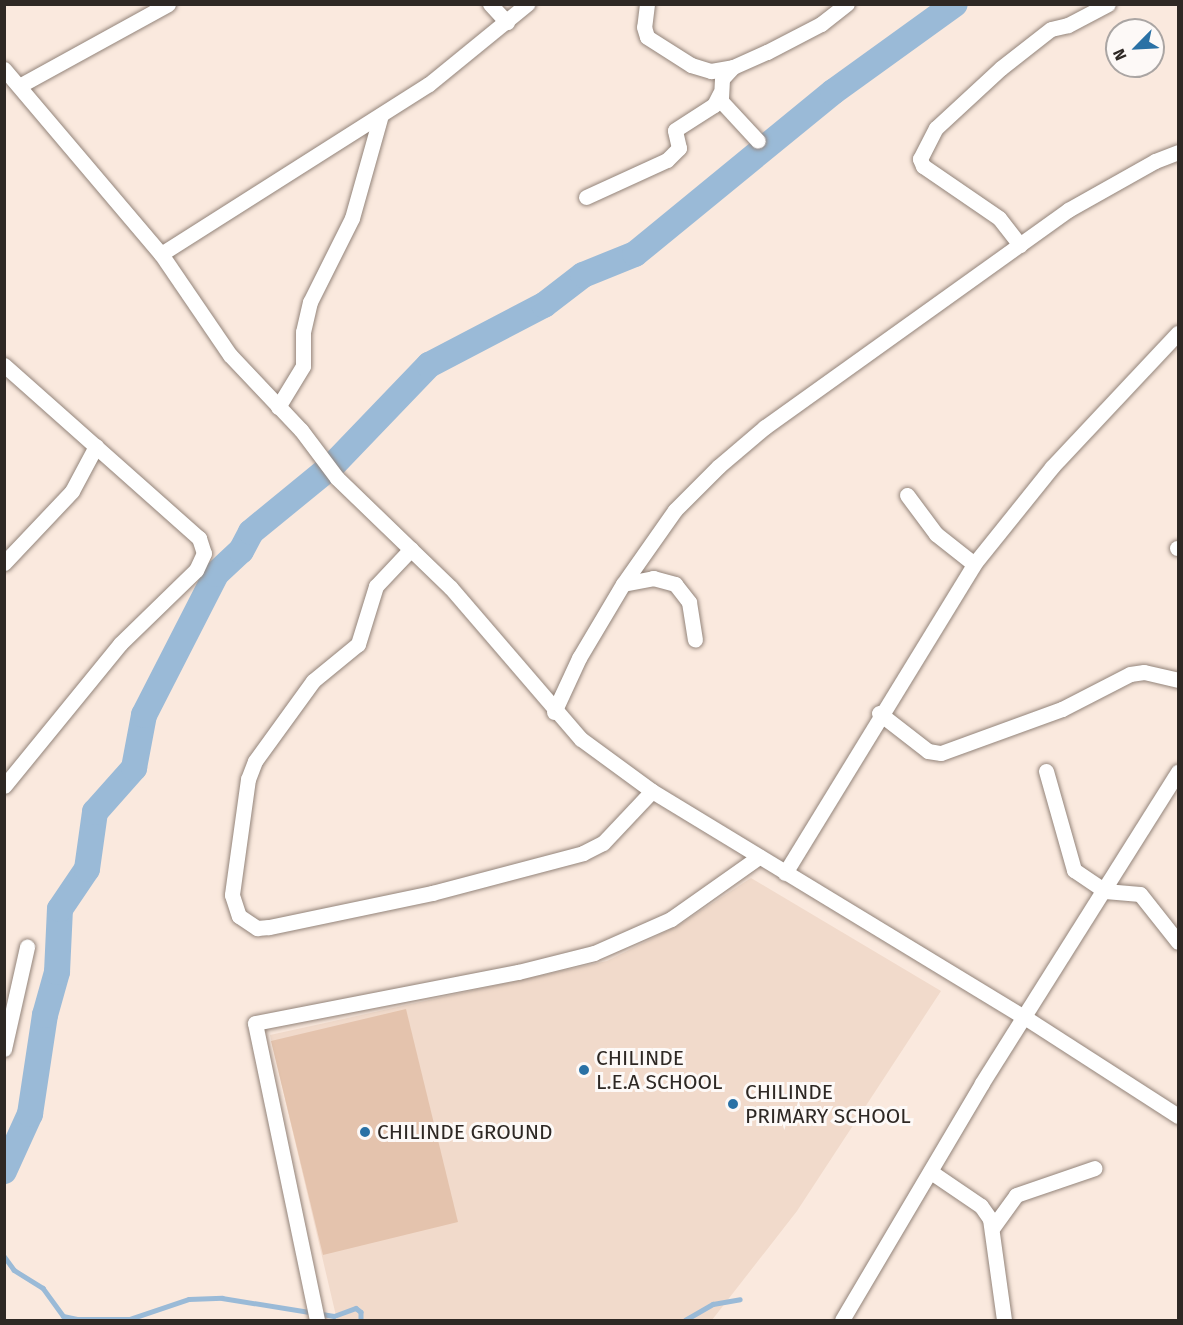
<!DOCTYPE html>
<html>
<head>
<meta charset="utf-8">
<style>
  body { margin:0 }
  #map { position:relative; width:1183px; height:1325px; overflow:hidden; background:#fae9de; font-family:"Fira Sans",sans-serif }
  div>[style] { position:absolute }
  .built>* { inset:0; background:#f1dacb }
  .green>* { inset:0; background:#e4c3ad }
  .stream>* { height:4.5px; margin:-2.25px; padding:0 2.25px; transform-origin:2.25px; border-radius:2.25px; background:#9abad7 }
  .river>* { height:26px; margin:-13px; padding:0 13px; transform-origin:13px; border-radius:13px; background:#9abad7 }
  .roads { filter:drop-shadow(0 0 2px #93847a) drop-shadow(0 0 2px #93847a) }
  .minor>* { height:15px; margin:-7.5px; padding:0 7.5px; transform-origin:7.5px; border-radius:7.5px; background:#fff }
  .dots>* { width:16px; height:16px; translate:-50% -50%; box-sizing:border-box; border:3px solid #fdf9f7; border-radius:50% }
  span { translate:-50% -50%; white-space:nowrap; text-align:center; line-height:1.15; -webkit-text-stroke:6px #fdf9f7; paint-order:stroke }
  .poi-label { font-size:21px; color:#2e2824 }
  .left { translate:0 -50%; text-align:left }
  .frame { position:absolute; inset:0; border:6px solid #2e2824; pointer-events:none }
  .north { position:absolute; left:1105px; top:18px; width:60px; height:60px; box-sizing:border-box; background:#fdf9f7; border:2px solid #aaa5a3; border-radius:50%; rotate:246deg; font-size:16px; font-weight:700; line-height:24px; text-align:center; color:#2e2824 }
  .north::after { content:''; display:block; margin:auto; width:21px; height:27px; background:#2a71a5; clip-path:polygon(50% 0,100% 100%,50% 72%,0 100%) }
</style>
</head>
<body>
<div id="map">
  <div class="built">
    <i style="clip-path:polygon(751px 878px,941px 991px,797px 1211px,712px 1320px,337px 1320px,270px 1035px,607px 961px,679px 925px)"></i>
  </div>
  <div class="green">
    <i style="clip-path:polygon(406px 1009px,458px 1222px,323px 1255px,271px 1041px)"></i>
  </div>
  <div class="stream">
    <i style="left:4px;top:1256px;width:17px;rotate:54deg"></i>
    <i style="left:14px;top:1270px;width:34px;rotate:32deg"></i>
    <i style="left:43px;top:1288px;width:34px;rotate:54deg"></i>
    <i style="left:63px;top:1316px;width:14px;rotate:12deg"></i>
    <i style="left:77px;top:1319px;width:53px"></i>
    <i style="left:130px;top:1319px;width:62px;rotate:-18.7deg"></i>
    <i style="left:189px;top:1299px;width:33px;rotate:-2deg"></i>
    <i style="left:222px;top:1298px;width:113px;rotate:9.1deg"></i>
    <i style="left:334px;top:1316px;width:23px;rotate:-20deg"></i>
    <i style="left:356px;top:1308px;width:6px;rotate:39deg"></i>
    <i style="left:361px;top:1312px;width:8px;rotate:90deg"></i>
    <i style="left:685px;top:1320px;width:32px;rotate:-30deg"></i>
    <i style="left:713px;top:1304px;width:27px;rotate:-10deg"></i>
  </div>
  <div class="river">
    <i style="left:4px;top:1171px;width:63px;rotate:-65.5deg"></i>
    <i style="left:30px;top:1114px;width:100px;rotate:-81.4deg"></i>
    <i style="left:45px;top:1015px;width:45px;rotate:-74.4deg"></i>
    <i style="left:57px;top:972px;width:63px;rotate:-87.3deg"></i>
    <i style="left:60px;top:909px;width:48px;rotate:-56deg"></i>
    <i style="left:87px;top:869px;width:58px;rotate:-82deg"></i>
    <i style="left:95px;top:812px;width:59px;rotate:-48.4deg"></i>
    <i style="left:134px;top:768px;width:54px;rotate:-79.3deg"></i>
    <i style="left:144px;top:715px;width:158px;rotate:-62.9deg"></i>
    <i style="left:216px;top:574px;width:34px;rotate:-43deg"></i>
    <i style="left:241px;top:551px;width:21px;rotate:-62deg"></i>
    <i style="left:251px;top:532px;width:106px;rotate:-39.3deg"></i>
    <i style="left:333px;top:465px;width:139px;rotate:-46.2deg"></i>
    <i style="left:429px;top:365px;width:130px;rotate:-27.6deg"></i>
    <i style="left:544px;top:305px;width:49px;rotate:-37.6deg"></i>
    <i style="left:583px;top:275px;width:56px;rotate:-22deg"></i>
    <i style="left:635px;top:254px;width:256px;rotate:-39.3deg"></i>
    <i style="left:833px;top:92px;width:150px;rotate:-35.8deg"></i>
  </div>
  <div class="roads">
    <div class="minor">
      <i style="left:490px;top:4px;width:25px;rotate:47deg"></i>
      <i style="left:647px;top:4px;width:23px;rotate:97deg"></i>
      <i style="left:644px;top:27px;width:10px;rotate:73deg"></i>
      <i style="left:647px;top:37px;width:52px;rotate:32.5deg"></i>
      <i style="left:691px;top:65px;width:21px;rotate:17deg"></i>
      <i style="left:711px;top:71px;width:22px;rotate:-10deg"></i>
      <i style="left:733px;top:67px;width:37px;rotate:-24deg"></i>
      <i style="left:767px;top:52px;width:61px;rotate:-27.4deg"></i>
      <i style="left:821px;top:24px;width:33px;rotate:-38deg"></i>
      <i style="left:733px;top:67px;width:16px;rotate:133deg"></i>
      <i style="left:722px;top:79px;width:22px;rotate:93deg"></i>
      <i style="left:721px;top:101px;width:54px;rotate:47.2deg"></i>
      <i style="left:4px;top:69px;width:243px;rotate:49.7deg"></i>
      <i style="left:161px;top:254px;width:122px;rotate:55.7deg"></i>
      <i style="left:230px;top:355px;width:103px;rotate:46.6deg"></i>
      <i style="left:301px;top:430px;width:60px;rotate:53.1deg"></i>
      <i style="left:337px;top:478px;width:158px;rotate:44deg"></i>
      <i style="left:451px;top:588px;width:199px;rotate:49.3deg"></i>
      <i style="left:581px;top:739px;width:88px;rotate:36.2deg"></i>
      <i style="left:652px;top:791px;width:437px;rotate:31.3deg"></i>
      <i style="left:1026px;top:1018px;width:181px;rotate:32.8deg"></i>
      <i style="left:19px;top:86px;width:170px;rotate:-28.8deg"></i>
      <i style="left:586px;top:197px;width:89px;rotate:-24.6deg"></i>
      <i style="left:667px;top:160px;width:17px;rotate:-45deg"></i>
      <i style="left:679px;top:148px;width:18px;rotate:-103deg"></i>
      <i style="left:675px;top:130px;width:46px;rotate:-32.7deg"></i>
      <i style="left:714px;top:105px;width:13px;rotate:-63deg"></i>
      <i style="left:1020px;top:245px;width:34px;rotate:-128deg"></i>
      <i style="left:999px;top:218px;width:92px;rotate:-145.6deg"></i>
      <i style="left:923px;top:166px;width:8px;rotate:-113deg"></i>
      <i style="left:920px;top:159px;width:35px;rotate:-63deg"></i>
      <i style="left:936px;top:128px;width:88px;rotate:-42.7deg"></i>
      <i style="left:1001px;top:68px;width:63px;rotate:-38deg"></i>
      <i style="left:1051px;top:29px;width:17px;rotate:-13deg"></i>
      <i style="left:1068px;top:25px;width:45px;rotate:-27.7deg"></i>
      <i style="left:161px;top:254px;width:317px;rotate:-32.4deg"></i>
      <i style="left:429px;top:84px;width:127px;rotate:-39.2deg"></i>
      <i style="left:4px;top:365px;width:261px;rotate:41.6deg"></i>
      <i style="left:199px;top:538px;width:16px;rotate:72deg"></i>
      <i style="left:204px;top:553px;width:19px;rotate:115deg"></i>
      <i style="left:196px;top:570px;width:106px;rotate:135.8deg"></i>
      <i style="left:120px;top:644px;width:183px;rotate:129.2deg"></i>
      <i style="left:278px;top:407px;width:48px;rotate:-58.6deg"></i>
      <i style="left:303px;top:366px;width:34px;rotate:-90deg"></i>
      <i style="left:303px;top:332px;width:31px;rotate:-77deg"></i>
      <i style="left:310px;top:302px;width:94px;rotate:-63.4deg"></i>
      <i style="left:352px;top:218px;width:107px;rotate:-74.3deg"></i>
      <i style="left:907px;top:495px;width:49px;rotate:53.4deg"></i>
      <i style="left:936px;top:534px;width:48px;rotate:38.3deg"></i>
      <i style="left:1177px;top:548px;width:1px"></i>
      <i style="left:411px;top:549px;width:51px;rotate:133.4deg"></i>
      <i style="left:376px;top:586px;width:61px;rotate:107.2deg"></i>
      <i style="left:358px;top:644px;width:58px;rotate:140.6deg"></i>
      <i style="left:313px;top:681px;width:99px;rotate:125.9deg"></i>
      <i style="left:255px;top:761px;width:19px;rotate:111deg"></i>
      <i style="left:248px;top:779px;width:117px;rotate:97.9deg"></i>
      <i style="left:232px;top:895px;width:22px;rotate:72deg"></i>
      <i style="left:239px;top:916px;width:22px;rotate:34deg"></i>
      <i style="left:257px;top:928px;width:12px;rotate:-5deg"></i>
      <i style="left:269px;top:927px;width:167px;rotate:-11.8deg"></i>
      <i style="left:432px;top:893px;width:156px;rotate:-14.8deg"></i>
      <i style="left:583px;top:853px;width:22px;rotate:-27deg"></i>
      <i style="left:603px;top:843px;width:71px;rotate:-46.7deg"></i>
      <i style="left:4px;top:563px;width:99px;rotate:-46.6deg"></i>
      <i style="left:72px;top:491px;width:51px;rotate:-61.9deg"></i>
      <i style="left:623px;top:584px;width:31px;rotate:-11deg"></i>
      <i style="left:653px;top:578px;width:23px;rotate:15deg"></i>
      <i style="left:675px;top:584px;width:23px;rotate:52deg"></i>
      <i style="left:689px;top:602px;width:38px;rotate:81deg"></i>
      <i style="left:554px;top:712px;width:60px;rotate:-65.2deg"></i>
      <i style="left:579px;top:658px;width:86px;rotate:-59.3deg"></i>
      <i style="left:623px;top:584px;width:90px;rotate:-54.9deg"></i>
      <i style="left:675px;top:510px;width:62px;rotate:-45deg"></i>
      <i style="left:719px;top:466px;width:60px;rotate:-40.3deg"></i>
      <i style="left:765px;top:427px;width:373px;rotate:-35.6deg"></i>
      <i style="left:1068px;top:210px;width:100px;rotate:-29.4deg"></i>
      <i style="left:1155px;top:161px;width:25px;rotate:-21deg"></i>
      <i style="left:879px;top:713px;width:62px;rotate:37.8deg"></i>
      <i style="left:928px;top:751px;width:13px;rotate:9deg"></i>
      <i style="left:941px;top:753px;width:129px;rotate:-20deg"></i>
      <i style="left:1062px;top:709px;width:76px;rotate:-27.2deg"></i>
      <i style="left:1130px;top:674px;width:14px;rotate:-8deg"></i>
      <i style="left:1144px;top:672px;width:35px;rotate:13deg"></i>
      <i style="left:1046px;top:771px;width:103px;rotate:74.2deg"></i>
      <i style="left:1074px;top:870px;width:37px;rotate:34deg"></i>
      <i style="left:1105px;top:891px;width:35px;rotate:5deg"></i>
      <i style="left:1140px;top:894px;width:61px;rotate:51.6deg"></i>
      <i style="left:785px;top:873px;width:362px;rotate:-58.5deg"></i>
      <i style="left:974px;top:564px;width:124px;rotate:-51.2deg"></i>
      <i style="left:1052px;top:467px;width:184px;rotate:-46.8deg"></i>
      <i style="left:4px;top:1049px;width:105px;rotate:-77.3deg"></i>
      <i style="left:931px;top:1172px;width:60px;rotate:34.2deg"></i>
      <i style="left:981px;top:1206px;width:16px;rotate:55deg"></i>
      <i style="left:990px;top:1219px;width:102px;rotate:82.1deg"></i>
      <i style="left:993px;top:1227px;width:39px;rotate:-54deg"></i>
      <i style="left:1016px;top:1195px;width:83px;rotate:-18.9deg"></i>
      <i style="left:317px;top:1320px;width:303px;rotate:-101.8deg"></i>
      <i style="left:255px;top:1023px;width:268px;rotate:-11deg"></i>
      <i style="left:518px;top:972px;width:78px;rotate:-14deg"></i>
      <i style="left:594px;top:953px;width:84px;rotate:-23.8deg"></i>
      <i style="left:671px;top:919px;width:108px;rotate:-35.2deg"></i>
      <i style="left:842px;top:1320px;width:275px;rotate:-59.4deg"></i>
      <i style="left:982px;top:1083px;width:368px;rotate:-57.8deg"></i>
    </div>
  </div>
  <div class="dots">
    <i style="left:584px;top:1070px;background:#2a71a5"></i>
    <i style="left:733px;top:1104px;background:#2a71a5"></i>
    <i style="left:365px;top:1132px;background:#2a71a5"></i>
  </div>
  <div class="poi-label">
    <span class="left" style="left:596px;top:1070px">CHILINDE<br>L.E.A SCHOOL</span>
    <span class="left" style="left:745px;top:1104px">CHILINDE<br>PRIMARY SCHOOL</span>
    <span class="left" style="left:377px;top:1132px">CHILINDE GROUND</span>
  </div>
  <div class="frame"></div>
  <div class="north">N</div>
</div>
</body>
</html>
